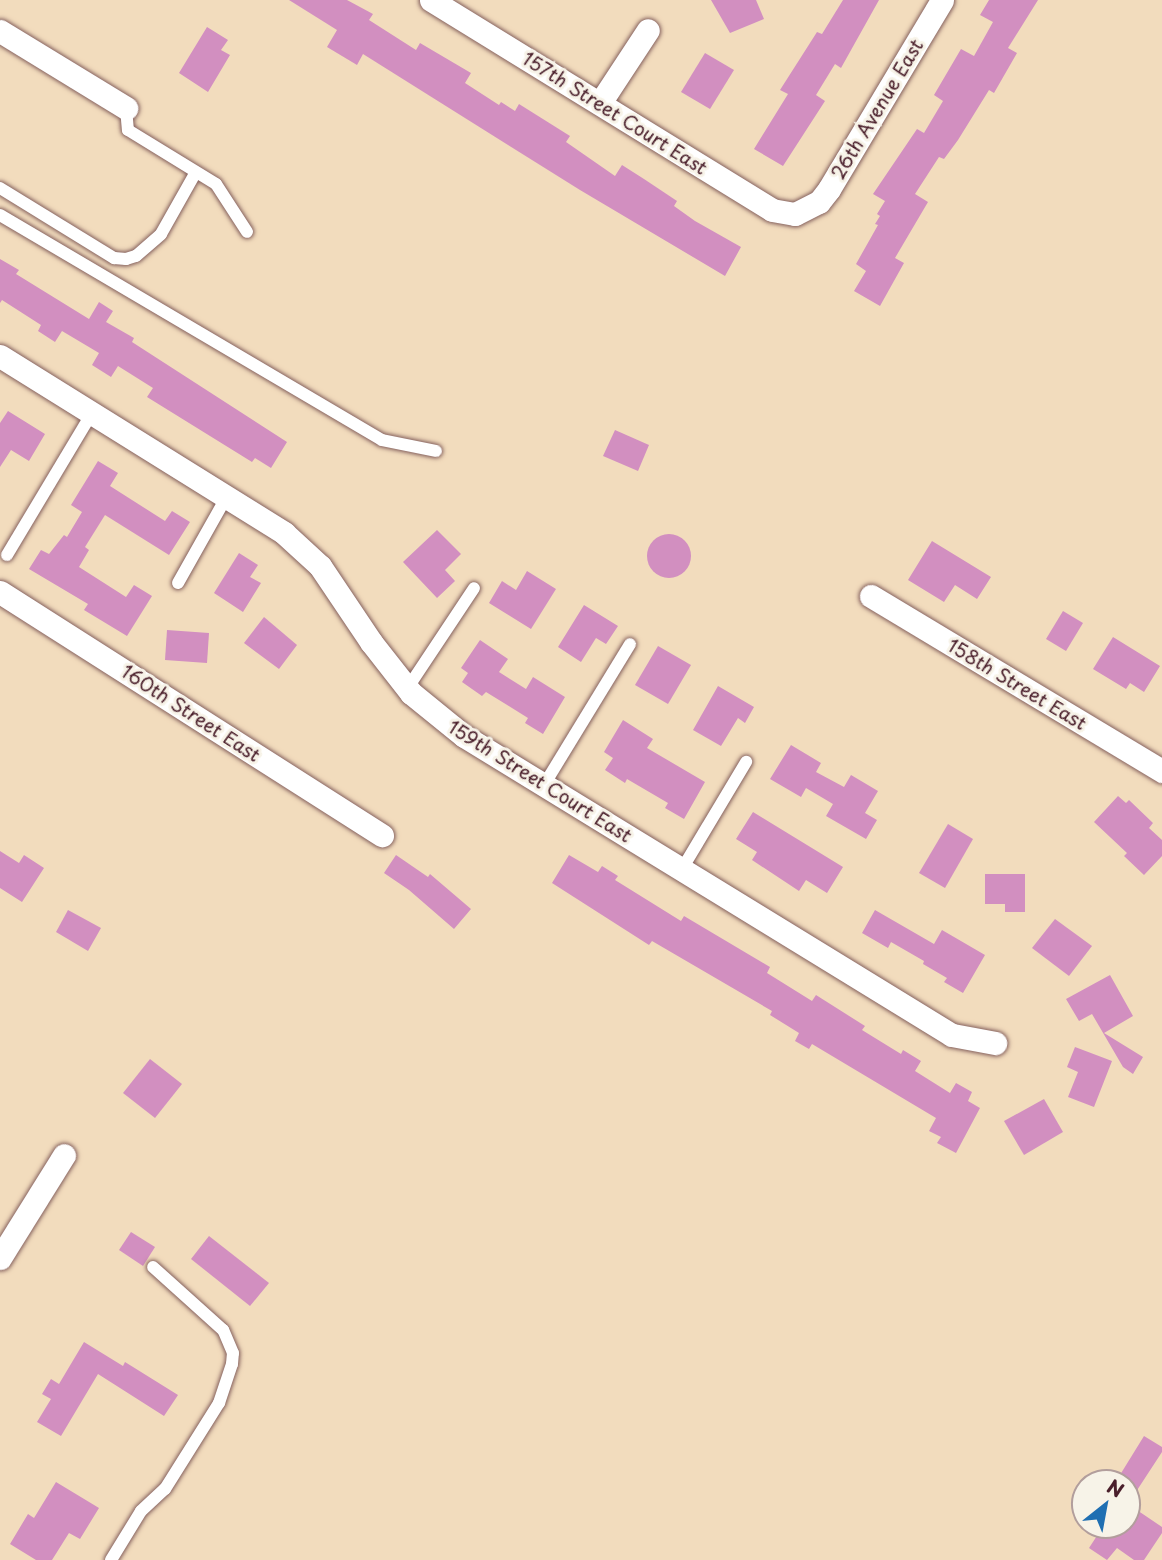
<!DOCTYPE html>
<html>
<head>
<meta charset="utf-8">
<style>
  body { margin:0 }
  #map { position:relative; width:1162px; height:1560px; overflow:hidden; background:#f2dcbd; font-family:"Playpen Sans",sans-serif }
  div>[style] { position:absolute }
  .building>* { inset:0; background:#d28fc0 }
  .round { border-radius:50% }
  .roads { filter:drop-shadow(0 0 2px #85615e) drop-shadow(0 0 2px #85615e) }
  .service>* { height:12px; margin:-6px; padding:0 6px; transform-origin:6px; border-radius:6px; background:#fff }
  .minor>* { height:23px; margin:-11.5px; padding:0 11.5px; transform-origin:11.5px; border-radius:11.5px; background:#fff }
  span { translate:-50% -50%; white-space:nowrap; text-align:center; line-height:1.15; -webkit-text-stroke:6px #f7f3e8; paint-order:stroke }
  .street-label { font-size:19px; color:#4a1f2b }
  .north { position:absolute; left:1071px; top:1469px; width:70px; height:70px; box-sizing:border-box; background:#f7f3e8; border:2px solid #b29e9c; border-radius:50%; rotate:31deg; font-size:19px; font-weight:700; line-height:28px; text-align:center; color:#4a1f2b }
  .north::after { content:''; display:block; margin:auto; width:24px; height:32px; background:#1f6fb2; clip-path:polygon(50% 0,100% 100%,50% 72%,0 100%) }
</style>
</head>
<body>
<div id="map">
  <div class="building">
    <i style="clip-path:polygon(289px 0,347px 0,373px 14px,369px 20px,416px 50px,420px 43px,471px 73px,465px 83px,499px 105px,501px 102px,515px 111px,519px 104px,570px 136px,566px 142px,615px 176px,622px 165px,644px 179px,677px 201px,674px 206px,695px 221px,741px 247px,725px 276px,580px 190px,363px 54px,357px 65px,327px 47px,337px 30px)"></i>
    <i style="clip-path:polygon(711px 0,756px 0,764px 19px,730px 33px)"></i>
    <i style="clip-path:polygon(843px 0,879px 0,841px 68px,835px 64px,816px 95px,825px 101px,783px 166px,754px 149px,788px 94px,780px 90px,817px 32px,822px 34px)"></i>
    <i style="clip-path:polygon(989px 0,1038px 0,1008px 48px,1017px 53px,994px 93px,989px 90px,958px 140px,944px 159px,939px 157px,915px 194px,928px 202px,895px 258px,904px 263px,880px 306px,854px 291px,866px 271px,856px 264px,878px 225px,875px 224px,880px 216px,877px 214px,885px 201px,873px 194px,917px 129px,924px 133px,943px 101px,934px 95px,961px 49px,974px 56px,993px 22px,980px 15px)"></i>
    <i style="clip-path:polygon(207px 27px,228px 40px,221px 50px,230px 55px,208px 92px,179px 73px)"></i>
    <i style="clip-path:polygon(705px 53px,734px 70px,710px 109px,681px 92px)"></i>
    <i style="clip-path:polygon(0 259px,19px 270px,16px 274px,89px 319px,99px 302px,113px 311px,106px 322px,134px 338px,132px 342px,287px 442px,271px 468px,255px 458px,252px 462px,147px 397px,153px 388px,118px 366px,111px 377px,92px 365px,99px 353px,62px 331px,55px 342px,38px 331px,41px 325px,2px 300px,0 303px)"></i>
    <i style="clip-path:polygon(8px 411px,45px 434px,29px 461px,11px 450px,0 467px,0 423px)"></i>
    <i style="clip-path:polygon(615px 430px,649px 445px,638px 471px,603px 456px)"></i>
    <i style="clip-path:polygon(98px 461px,118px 473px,110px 486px,165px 521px,172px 511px,190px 522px,169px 555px,105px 515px,85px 547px,89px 550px,79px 567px,126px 597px,134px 585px,152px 596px,127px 636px,84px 610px,88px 604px,29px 569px,41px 550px,49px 554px,64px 535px,67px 537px,82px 512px,71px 505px)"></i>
    <i style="clip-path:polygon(437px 530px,461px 554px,445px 570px,455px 581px,437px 598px,403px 562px)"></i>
    <i class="round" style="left:647px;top:534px;width:44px;height:44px"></i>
    <i style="clip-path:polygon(932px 541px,991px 577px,977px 599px,955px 585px,944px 602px,908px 580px)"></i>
    <i style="clip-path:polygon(239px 553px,258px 565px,250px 577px,261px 583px,243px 612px,214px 593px)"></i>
    <i style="clip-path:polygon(527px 571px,556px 589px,531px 629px,489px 603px,502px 581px,516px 590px)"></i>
    <i style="clip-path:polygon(584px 605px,618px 626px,606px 644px,596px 638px,581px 662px,558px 647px)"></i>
    <i style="clip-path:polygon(1063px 611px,1083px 623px,1066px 651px,1046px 639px)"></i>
    <i style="clip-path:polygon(264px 617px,297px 645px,279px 669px,244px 643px)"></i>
    <i style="clip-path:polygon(167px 630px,209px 633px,207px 663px,165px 660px)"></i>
    <i style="clip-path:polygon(1113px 637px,1160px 666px,1144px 692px,1130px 683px,1126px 689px,1093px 669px)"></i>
    <i style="clip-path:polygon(480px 640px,508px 659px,499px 672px,526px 689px,533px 677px,565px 697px,543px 734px,525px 723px,528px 718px,486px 692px,482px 696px,462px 682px,468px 673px,461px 668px)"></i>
    <i style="clip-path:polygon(658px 646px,691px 665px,668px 704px,635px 685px)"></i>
    <i style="clip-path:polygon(718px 686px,754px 707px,745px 723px,738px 718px,721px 746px,693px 730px)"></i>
    <i style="clip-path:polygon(623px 720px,653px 739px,647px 748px,705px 782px,684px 819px,665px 808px,668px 803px,627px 779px,625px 783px,605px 770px,613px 758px,604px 752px)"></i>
    <i style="clip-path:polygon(791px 745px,821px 763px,816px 772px,844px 787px,851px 775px,878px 791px,865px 813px,877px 820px,866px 839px,826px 816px,833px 804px,806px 788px,801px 797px,770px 779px)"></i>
    <i style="clip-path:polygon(1118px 796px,1126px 803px,1129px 800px,1153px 823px,1149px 828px,1162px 840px,1162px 856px,1144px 875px,1124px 856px,1127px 853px,1094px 822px)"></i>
    <i style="clip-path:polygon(753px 812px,843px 867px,827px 893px,806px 880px,799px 891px,752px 860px,757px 852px,736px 839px)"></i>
    <i style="clip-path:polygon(948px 824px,973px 839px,945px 888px,919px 873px)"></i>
    <i style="clip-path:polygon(0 851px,19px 863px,24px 855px,44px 868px,22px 902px,0 888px)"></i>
    <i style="clip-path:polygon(396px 855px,428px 877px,430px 874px,471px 909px,454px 929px,409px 890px,384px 873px)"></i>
    <i style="clip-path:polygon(569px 855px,598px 872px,602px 866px,618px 876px,615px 880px,681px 921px,684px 916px,770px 967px,767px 973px,812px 1001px,816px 995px,865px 1026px,862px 1030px,901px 1054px,903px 1050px,921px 1061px,915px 1071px,950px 1093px,956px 1083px,972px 1092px,968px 1101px,980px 1108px,956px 1153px,937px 1143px,941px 1137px,929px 1131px,936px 1118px,812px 1044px,809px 1049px,795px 1041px,799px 1033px,770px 1015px,772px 1011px,652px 941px,649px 945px,552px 883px)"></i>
    <i style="clip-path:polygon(985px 874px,1025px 874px,1025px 912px,1005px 912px,1005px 904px,985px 904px)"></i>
    <i style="clip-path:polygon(68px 910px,101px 928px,88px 951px,56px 932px)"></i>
    <i style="clip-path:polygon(875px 910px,934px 944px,942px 930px,985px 955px,963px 993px,944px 982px,947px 978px,923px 964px,924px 961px,891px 942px,888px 948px,862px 933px)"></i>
    <i style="clip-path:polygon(1055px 919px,1092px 946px,1069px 976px,1032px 948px)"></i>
    <i style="clip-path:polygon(1110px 975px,1133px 1016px,1104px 1033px,1143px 1057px,1133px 1074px,1123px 1067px,1092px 1014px,1079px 1021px,1066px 999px)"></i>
    <i style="clip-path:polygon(1075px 1047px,1112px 1061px,1094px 1107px,1068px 1097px,1078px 1072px,1067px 1067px)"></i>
    <i style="clip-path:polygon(150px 1059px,182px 1084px,155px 1118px,123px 1093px)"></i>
    <i style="clip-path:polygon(1044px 1099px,1063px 1132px,1024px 1155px,1004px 1121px)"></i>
    <i style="clip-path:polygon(131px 1232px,155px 1247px,143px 1266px,119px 1250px)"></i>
    <i style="clip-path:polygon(209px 1236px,269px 1283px,250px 1306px,191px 1259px)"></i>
    <i style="clip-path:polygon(84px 1342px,123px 1366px,125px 1362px,178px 1395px,164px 1416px,98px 1374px,61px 1436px,37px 1422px,51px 1399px,42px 1394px,51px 1379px,59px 1384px)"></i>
    <i style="clip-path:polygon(1144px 1436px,1162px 1447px,1162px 1452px,1128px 1504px,1162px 1527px,1162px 1533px,1144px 1560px,1134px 1560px,1117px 1548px,1107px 1560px,1089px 1548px,1104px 1525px,1127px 1525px,1127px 1483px,1115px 1483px)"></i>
    <i style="clip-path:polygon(56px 1482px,99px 1508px,80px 1539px,69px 1533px,52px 1560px,36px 1560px,10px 1544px,28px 1514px,34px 1518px)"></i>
  </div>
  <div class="roads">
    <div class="service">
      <i style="left:126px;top:108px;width:22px;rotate:85deg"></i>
      <i style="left:128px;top:130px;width:103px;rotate:31.5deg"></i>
      <i style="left:216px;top:184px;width:57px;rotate:57.1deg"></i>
      <i style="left:0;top:188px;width:134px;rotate:31.6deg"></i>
      <i style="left:114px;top:258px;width:12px;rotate:5deg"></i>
      <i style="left:126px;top:259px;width:10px;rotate:-17deg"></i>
      <i style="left:136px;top:256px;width:33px;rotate:-41deg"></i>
      <i style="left:161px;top:234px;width:71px;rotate:-60.6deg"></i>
      <i style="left:0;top:215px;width:443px;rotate:30.5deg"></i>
      <i style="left:382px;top:440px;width:55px;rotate:11.5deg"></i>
      <i style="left:7px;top:555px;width:165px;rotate:-59.1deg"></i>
      <i style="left:178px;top:583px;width:100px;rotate:-60.6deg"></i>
      <i style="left:407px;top:689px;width:121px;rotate:-56.4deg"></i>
      <i style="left:544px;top:785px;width:165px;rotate:-58.6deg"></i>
      <i style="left:682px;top:869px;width:125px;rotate:-59.1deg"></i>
      <i style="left:111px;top:1560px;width:57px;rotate:-58.5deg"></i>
      <i style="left:141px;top:1511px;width:33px;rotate:-43deg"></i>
      <i style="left:165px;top:1489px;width:102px;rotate:-57.9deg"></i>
      <i style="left:219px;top:1403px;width:41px;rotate:-71.6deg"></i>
      <i style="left:232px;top:1364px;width:11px;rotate:-85deg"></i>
      <i style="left:233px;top:1353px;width:25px;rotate:-113deg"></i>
      <i style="left:223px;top:1330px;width:94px;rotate:-138deg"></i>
    </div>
    <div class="minor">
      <i style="left:431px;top:0;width:400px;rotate:31.6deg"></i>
      <i style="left:772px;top:210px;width:23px;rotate:10deg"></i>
      <i style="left:795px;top:214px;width:27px;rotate:-27deg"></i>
      <i style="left:819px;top:202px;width:16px;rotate:-52deg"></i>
      <i style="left:829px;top:189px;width:220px;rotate:-59.1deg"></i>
      <i style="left:0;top:31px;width:148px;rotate:31.4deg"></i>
      <i style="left:600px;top:103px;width:87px;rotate:-56.7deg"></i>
      <i style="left:0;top:356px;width:335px;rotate:31.9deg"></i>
      <i style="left:284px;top:533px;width:49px;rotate:42.5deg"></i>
      <i style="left:320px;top:566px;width:92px;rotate:56.1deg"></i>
      <i style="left:371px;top:642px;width:65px;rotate:51.9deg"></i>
      <i style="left:411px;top:693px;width:68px;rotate:39.1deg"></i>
      <i style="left:464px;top:736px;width:572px;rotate:31.5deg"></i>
      <i style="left:952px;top:1035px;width:44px;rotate:10.5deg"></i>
      <i style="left:0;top:592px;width:453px;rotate:32.5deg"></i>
      <i style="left:871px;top:596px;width:340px;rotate:31deg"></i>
      <i style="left:0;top:1258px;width:121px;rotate:-58.1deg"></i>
    </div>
  </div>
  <div class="street-label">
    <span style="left:877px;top:109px;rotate:-59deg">26th Avenue East</span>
    <span style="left:615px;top:113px;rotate:32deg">157th Street Court East</span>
    <span style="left:1017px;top:684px;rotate:31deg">158th Street East</span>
    <span style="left:191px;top:713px;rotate:33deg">160th Street East</span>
    <span style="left:540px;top:781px;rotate:32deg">159th Street Court East</span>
  </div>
  <div class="north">N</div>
</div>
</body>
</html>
